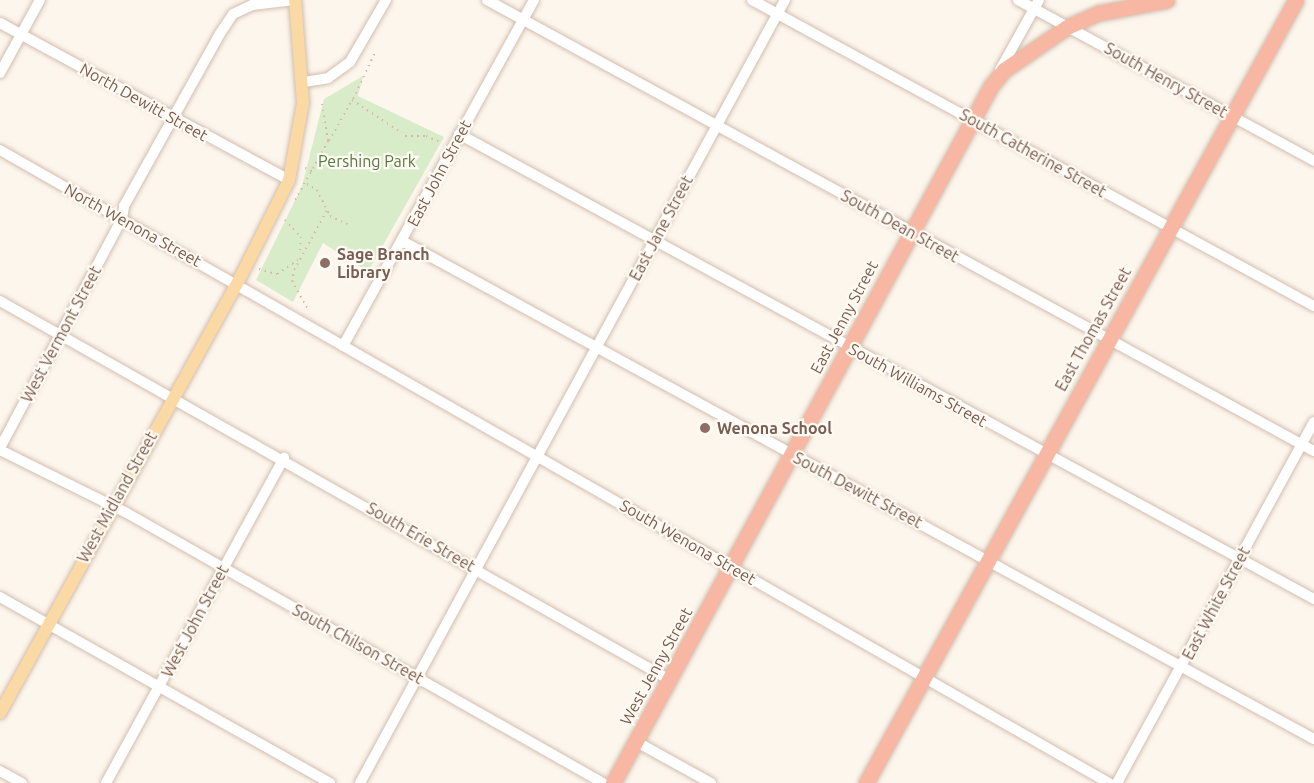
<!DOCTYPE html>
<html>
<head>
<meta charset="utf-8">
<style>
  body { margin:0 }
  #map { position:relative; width:1314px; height:783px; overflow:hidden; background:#fdf6ec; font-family:Ubuntu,sans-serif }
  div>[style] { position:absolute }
  .green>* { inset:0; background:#d8ecc9 }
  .path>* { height:1.5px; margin-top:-0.75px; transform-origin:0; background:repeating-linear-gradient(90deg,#d9b8a5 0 1.5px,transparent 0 6px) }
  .roads { filter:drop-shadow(0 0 2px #d1beb0) drop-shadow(0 0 2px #d1beb0) }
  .minor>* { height:10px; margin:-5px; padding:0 5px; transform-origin:5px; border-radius:5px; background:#fff }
  .major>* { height:12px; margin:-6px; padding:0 6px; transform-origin:6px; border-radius:6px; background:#fbd9a5 }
  .highway>* { height:15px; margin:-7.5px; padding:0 7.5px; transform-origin:7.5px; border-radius:7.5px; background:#f7b7a3 }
  .dots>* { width:16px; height:16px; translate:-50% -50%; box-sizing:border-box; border:3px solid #fffaf3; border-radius:50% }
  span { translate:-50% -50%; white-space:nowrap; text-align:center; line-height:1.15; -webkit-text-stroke:4.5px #fffaf3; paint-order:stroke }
  .street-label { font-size:16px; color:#7a5c4d }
  .park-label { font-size:16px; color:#537a41 }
  .education-label { font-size:16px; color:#785e54; font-weight:700 }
  .left { translate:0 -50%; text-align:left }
</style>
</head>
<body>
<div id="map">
  <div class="green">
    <i style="clip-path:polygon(363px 76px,358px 96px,444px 137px,368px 272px,323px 243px,293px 302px,256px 280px,302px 186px,324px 99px)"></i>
  </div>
  <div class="path">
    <i style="left:353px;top:99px;width:52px;rotate:-64.9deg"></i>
    <i style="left:405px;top:136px;width:21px"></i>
    <i style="left:426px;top:136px;width:15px;rotate:23deg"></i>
    <i style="left:329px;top:141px;width:47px;rotate:-60.7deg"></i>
    <i style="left:352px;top:100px;width:60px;rotate:33.4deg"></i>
    <i style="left:305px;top:168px;width:8px;rotate:23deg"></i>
    <i style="left:307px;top:184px;width:12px;rotate:31deg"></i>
    <i style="left:317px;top:190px;width:29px;rotate:63deg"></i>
    <i style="left:330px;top:216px;width:21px;rotate:25deg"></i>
    <i style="left:295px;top:200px;width:68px;rotate:-60.8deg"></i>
    <i style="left:328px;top:141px;width:41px;rotate:-99.9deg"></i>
    <i style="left:285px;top:220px;width:23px;rotate:47deg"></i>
    <i style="left:301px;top:237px;width:18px;rotate:93deg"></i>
    <i style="left:259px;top:269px;width:19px;rotate:16deg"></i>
    <i style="left:277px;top:274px;width:25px;rotate:-34deg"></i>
    <i style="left:307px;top:308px;width:30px;rotate:-120deg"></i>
    <i style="left:292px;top:282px;width:12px;rotate:-81deg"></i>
    <i style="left:294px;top:270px;width:68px;rotate:-61.2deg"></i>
  </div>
  <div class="roads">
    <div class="minor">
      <i style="left:487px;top:0;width:942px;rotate:28.61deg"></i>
      <i style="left:752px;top:0;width:640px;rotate:28.57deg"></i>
      <i style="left:1018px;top:0;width:337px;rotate:28.5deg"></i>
      <i style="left:0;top:23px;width:329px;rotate:28.5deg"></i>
      <i style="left:1000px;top:70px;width:80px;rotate:-60.9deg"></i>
      <i style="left:0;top:73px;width:83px;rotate:-61.3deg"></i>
      <i style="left:304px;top:82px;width:24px;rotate:-9deg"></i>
      <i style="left:328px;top:78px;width:27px;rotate:-36deg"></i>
      <i style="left:350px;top:62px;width:72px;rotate:-59.9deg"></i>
      <i style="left:459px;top:134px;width:973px;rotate:28.54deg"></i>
      <i style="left:0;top:150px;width:1277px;rotate:29.72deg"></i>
      <i style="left:402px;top:241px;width:1039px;rotate:28.64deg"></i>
      <i style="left:0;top:301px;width:770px;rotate:29.5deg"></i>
      <i style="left:343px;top:346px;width:395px;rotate:-61.1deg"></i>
      <i style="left:0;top:448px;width:259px;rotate:-62deg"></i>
      <i style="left:122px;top:219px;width:13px;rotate:-81deg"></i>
      <i style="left:124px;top:206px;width:196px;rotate:-60.9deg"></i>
      <i style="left:219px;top:35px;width:25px;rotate:-56deg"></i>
      <i style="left:233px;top:14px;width:21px;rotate:-25deg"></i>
      <i style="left:252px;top:5px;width:43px;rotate:-6.6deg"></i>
      <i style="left:0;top:450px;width:140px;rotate:26.4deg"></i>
      <i style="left:125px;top:512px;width:549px;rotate:29.55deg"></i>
      <i style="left:0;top:597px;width:379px;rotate:29.4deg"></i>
      <i style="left:635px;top:741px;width:87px;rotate:28.9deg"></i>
      <i style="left:0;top:771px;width:25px;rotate:29deg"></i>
      <i style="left:106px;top:783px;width:371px;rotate:-61.3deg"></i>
      <i style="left:360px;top:783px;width:891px;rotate:-61.51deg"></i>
      <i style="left:1117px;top:783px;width:411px;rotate:-61.4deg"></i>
    </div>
    <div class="major">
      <i style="left:0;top:713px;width:492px;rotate:-61.1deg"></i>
      <i style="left:238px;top:282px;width:114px;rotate:-63.4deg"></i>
      <i style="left:289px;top:180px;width:78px;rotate:-79.7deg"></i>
      <i style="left:303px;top:103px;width:103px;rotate:-94.4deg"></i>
    </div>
    <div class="highway">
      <i style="left:613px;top:783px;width:793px;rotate:-61.53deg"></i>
      <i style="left:991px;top:86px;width:21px;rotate:-51deg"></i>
      <i style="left:1004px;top:70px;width:76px;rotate:-34.3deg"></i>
      <i style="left:1067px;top:27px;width:35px;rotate:-24deg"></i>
      <i style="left:1099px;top:13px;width:69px;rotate:-10.8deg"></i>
      <i style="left:866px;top:783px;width:893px;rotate:-61.23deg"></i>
    </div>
  </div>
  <div class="dots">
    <i style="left:325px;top:263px;background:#8d6e63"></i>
    <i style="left:705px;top:428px;background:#8d6e63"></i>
  </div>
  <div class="street-label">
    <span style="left:1166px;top:80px;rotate:29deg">South Henry Street</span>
    <span style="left:144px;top:102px;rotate:29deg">North Dewitt Street</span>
    <span style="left:1033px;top:153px;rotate:29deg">South Catherine Street</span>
    <span style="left:439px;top:173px;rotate:-62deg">East John Street</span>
    <span style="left:133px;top:225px;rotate:29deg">North Wenona Street</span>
    <span style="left:900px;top:226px;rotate:29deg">South Dean Street</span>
    <span style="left:661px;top:228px;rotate:-62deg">East Jane Street</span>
    <span style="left:844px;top:317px;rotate:-62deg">East Jenny Street</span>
    <span style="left:1093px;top:329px;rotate:-61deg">East Thomas Street</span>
    <span style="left:61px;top:334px;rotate:-62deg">West Vermont Street</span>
    <span style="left:918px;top:385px;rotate:29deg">South Williams Street</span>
    <span style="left:858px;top:490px;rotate:28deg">South Dewitt Street</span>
    <span style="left:117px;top:497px;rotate:-61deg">West Midland Street</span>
    <span style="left:421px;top:537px;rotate:30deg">South Erie Street</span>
    <span style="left:688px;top:542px;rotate:30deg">South Wenona Street</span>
    <span style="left:1216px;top:603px;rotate:-62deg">East White Street</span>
    <span style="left:195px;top:621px;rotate:-62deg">West John Street</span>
    <span style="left:358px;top:644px;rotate:29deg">South Chilson Street</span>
    <span style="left:656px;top:666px;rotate:-61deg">West Jenny Street</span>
  </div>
  <div class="park-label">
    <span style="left:367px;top:161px">Pershing Park</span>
  </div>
  <div class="education-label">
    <span class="left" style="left:337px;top:263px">Sage Branch<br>Library</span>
    <span class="left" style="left:717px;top:428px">Wenona School</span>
  </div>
</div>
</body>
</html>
